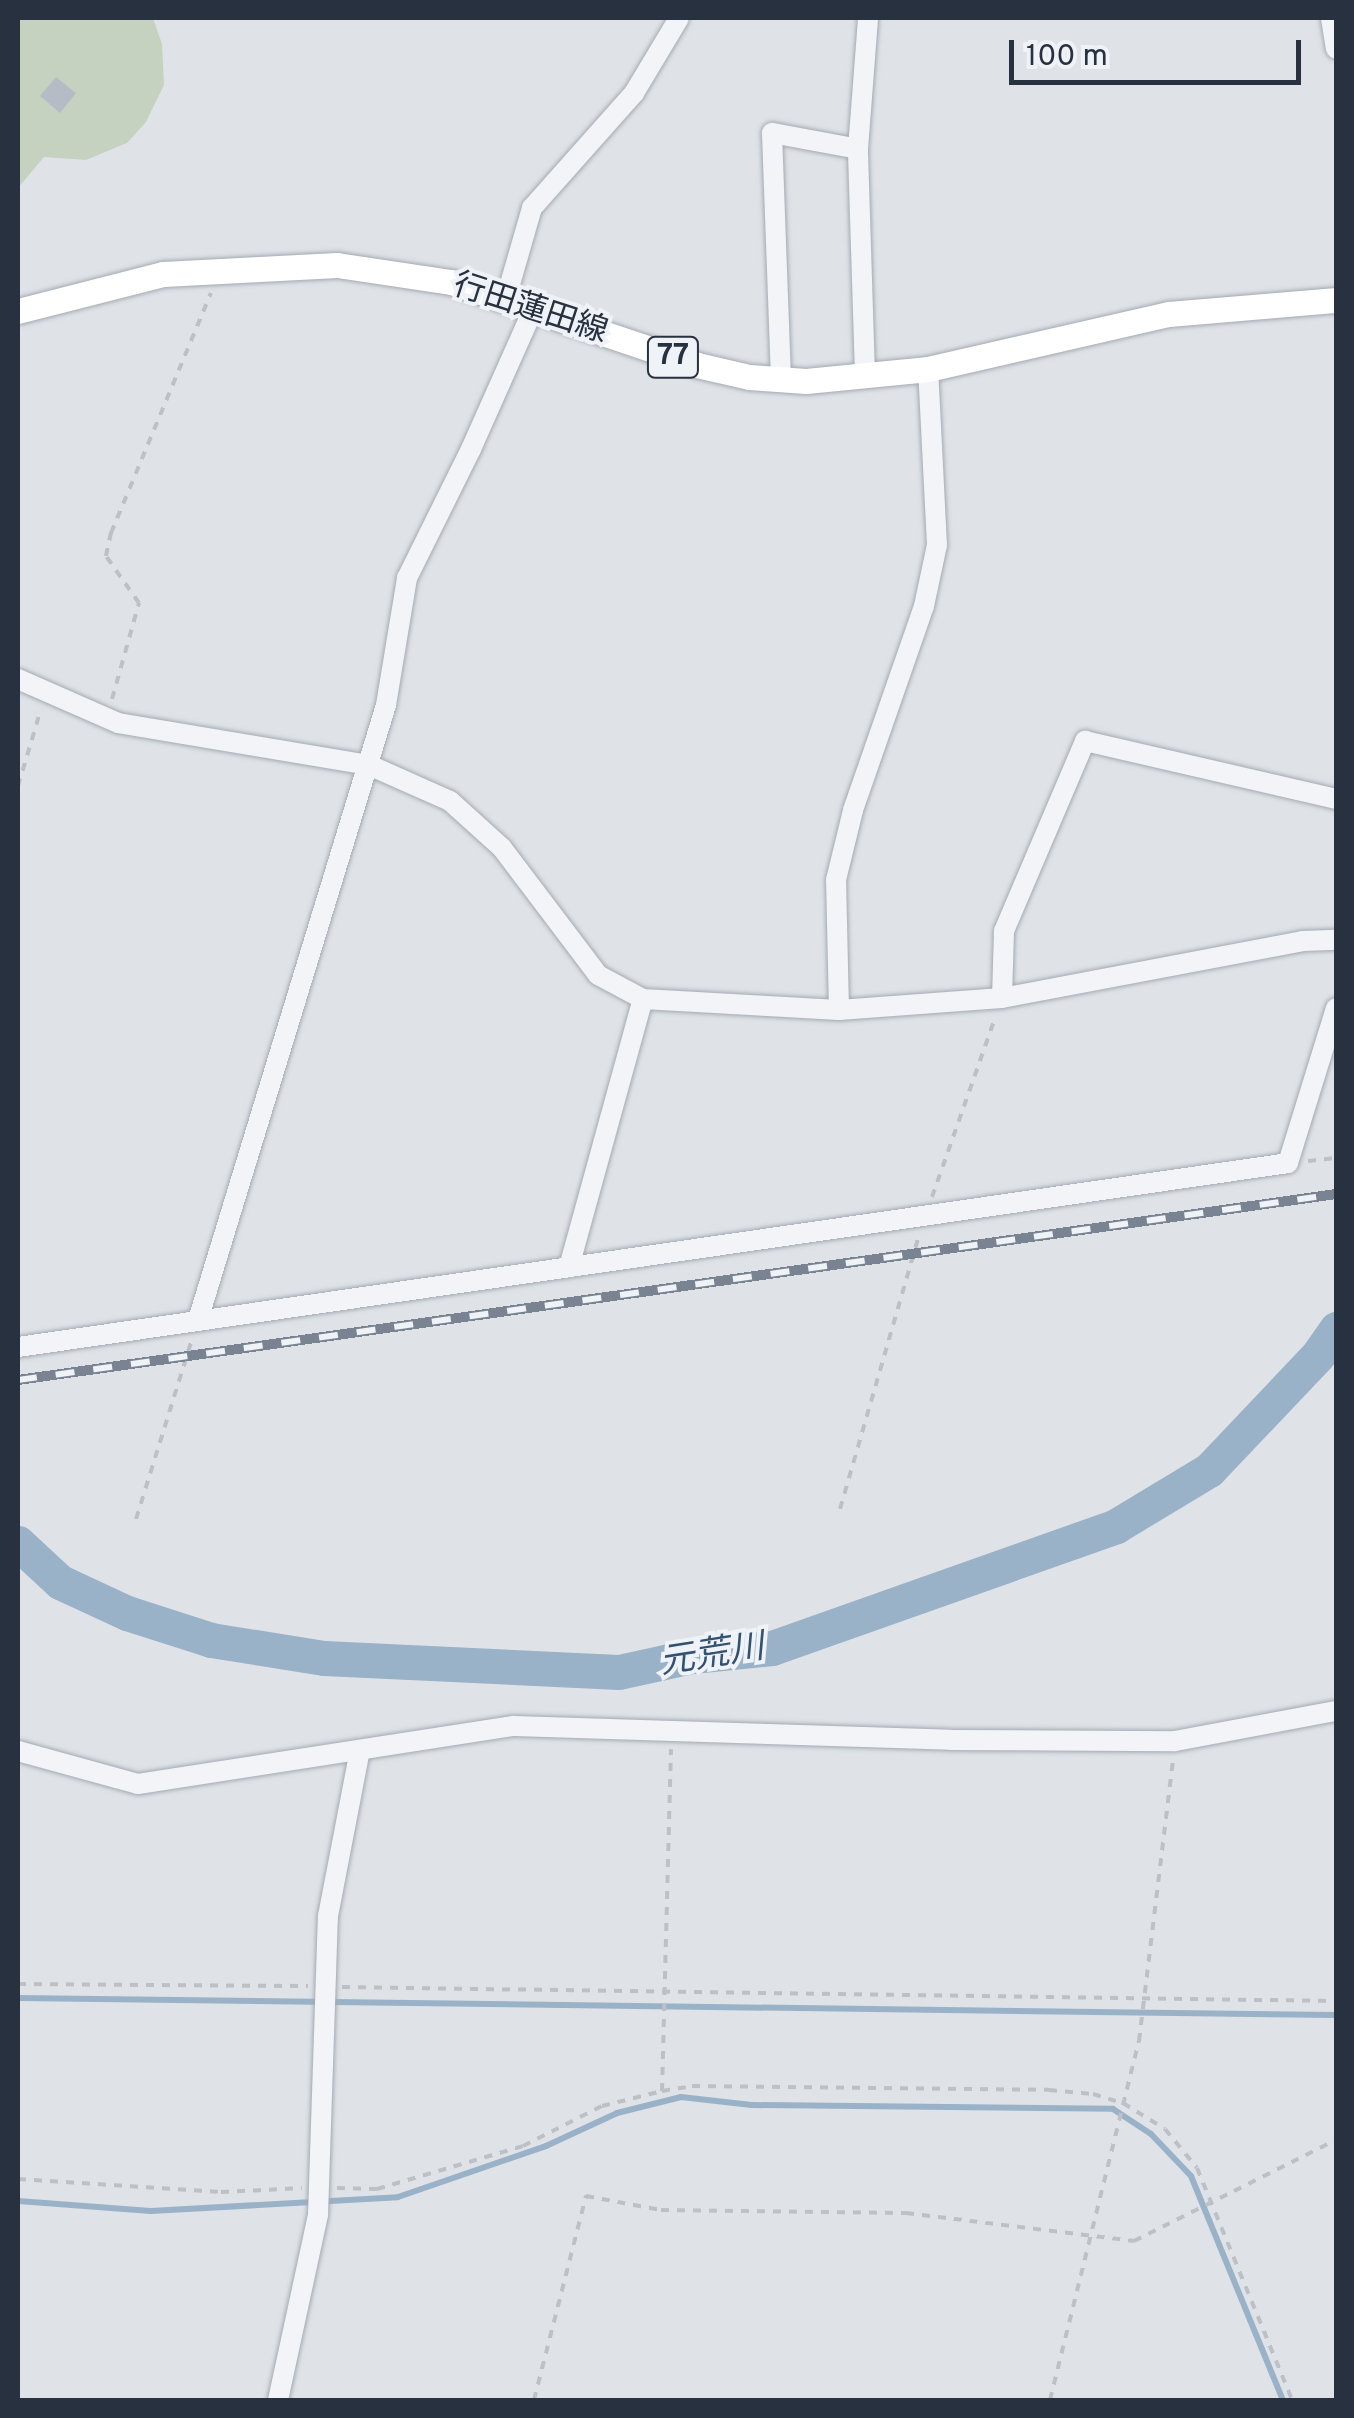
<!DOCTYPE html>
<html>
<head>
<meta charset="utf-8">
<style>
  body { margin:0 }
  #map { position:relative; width:1354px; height:2418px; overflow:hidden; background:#dfe3e8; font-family:Overpass,"Noto Sans JP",sans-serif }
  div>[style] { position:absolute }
  .green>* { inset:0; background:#c5d2c0 }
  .stream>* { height:6px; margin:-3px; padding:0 3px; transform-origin:3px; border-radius:3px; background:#9ab2c8 }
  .river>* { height:35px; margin:-17.5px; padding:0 17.5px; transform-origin:17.5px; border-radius:17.5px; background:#9ab2c8 }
  .building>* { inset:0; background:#b6bcc5 }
  .path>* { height:4px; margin-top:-2px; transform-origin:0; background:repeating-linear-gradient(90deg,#bdc1c7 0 8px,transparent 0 16px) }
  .roads { filter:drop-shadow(0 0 2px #a4aab2) drop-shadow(0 0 2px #a4aab2) }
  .minor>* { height:20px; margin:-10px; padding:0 10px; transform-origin:10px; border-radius:10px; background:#f2f4f7 }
  .major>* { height:25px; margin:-12.5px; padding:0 12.5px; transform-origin:12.5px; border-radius:12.5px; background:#fff }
  .rail>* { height:10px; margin-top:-5px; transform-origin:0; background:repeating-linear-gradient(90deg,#eff2f6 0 19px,#798392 0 38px); box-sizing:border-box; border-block:2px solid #798392 }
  span { translate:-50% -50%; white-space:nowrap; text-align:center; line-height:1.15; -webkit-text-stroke:8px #eff2f6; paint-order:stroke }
  .shield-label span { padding:2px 8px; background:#eff2f6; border:2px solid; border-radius:8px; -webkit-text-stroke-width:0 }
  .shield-label { font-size:30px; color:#28313f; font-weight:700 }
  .street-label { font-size:32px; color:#28313f }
  .water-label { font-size:35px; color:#325173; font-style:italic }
  .frame { position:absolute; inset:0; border:20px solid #28313f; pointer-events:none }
  .scale { position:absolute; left:1009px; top:40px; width:292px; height:45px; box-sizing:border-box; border:5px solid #28313f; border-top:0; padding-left:12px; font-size:30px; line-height:35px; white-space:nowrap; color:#28313f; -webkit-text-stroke:8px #eff2f6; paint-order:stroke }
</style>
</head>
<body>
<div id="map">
  <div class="green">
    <i style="clip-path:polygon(18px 18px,153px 18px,162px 44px,164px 85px,146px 122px,127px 143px,86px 160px,44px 157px,18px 188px)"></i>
  </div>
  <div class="stream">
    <i style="left:18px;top:1998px;width:1318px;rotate:0.74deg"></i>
    <i style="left:18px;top:2201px;width:133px;rotate:4.3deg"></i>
    <i style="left:151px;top:2211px;width:247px;rotate:-3.2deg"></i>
    <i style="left:398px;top:2197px;width:157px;rotate:-19deg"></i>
    <i style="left:546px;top:2146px;width:78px;rotate:-24.9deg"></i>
    <i style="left:617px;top:2113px;width:66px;rotate:-14deg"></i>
    <i style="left:681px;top:2097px;width:71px;rotate:6.4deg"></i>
    <i style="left:752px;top:2105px;width:361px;rotate:0.6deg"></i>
    <i style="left:1113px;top:2109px;width:45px;rotate:33.3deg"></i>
    <i style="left:1151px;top:2134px;width:58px;rotate:46.4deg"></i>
    <i style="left:1191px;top:2176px;width:242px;rotate:67.7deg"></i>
  </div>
  <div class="river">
    <i style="left:18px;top:1543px;width:57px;rotate:42.9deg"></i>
    <i style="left:60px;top:1582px;width:74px;rotate:24.8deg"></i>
    <i style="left:127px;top:1613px;width:88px;rotate:17.8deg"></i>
    <i style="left:211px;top:1640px;width:114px;rotate:9.1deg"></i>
    <i style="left:324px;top:1658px;width:295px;rotate:2.7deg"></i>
    <i style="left:619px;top:1672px;width:75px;rotate:-12.4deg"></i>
    <i style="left:692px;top:1656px;width:80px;rotate:-5.7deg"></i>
    <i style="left:772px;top:1648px;width:365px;rotate:-19.5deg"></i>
    <i style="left:1116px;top:1526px;width:109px;rotate:-31.1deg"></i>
    <i style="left:1209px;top:1470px;width:158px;rotate:-46.5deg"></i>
    <i style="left:1318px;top:1355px;width:32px;rotate:-55deg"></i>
  </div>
  <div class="building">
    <i style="clip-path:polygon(56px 77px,76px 93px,60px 113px,40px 96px)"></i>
  </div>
  <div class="path">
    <i style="left:112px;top:699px;width:100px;rotate:-74.3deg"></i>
    <i style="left:139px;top:603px;width:57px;rotate:-125.1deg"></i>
    <i style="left:106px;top:556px;width:24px;rotate:-78deg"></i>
    <i style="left:111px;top:533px;width:260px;rotate:-67.4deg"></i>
    <i style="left:18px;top:786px;width:80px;rotate:-73.4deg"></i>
    <i style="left:1308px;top:1161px;width:28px;rotate:-6deg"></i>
    <i style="left:932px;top:1197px;width:190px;rotate:-70.6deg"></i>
    <i style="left:840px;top:1509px;width:285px;rotate:-73.9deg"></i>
    <i style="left:136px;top:1519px;width:185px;rotate:-72.7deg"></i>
    <i style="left:18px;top:1984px;width:290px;rotate:0.4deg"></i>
    <i style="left:342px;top:1987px;width:994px;rotate:0.81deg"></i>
    <i style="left:662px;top:2091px;width:30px;rotate:-9deg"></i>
    <i style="left:692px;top:2086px;width:357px;rotate:0.6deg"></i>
    <i style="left:1049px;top:2090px;width:44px;rotate:5.2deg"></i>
    <i style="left:1093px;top:2094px;width:31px;rotate:17deg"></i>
    <i style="left:1123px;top:2103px;width:49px;rotate:31.8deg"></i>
    <i style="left:1165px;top:2129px;width:50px;rotate:50.6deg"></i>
    <i style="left:1197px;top:2168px;width:251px;rotate:67.7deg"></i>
    <i style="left:18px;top:2179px;width:203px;rotate:3.7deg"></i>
    <i style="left:221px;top:2192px;width:81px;rotate:-2.8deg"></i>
    <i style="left:337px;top:2188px;width:40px;rotate:1.4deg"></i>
    <i style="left:377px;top:2189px;width:152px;rotate:-16.4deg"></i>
    <i style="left:523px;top:2146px;width:89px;rotate:-26.9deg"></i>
    <i style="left:602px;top:2106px;width:62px;rotate:-14deg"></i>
    <i style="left:662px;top:2091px;width:342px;rotate:-88.5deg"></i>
    <i style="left:534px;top:2400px;width:211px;rotate:-75.7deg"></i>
    <i style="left:586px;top:2196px;width:76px;rotate:10.6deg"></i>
    <i style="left:661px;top:2210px;width:245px;rotate:0.7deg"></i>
    <i style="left:906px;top:2213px;width:230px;rotate:7deg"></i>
    <i style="left:1134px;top:2241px;width:226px;rotate:-26.6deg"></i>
    <i style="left:1050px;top:2400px;width:370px;rotate:-76.1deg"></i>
    <i style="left:1139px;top:2041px;width:285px;rotate:-83.1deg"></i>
  </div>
  <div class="roads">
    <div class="minor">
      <i style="left:1331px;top:18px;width:31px;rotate:81deg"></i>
      <i style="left:506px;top:298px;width:94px;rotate:-73.9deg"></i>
      <i style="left:532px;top:208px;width:154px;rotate:-48.4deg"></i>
      <i style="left:634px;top:93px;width:87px;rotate:-59deg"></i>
      <i style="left:865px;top:375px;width:226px;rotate:-91.8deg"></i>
      <i style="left:858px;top:149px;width:131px;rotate:-85.6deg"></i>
      <i style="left:781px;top:379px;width:246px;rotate:-92.1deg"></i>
      <i style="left:772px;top:133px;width:87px;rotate:10.5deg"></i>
      <i style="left:18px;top:679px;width:109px;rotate:23.7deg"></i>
      <i style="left:118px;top:723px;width:254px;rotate:9.5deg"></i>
      <i style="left:369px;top:765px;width:89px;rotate:24deg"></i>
      <i style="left:450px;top:801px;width:70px;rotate:42.1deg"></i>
      <i style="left:502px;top:848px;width:159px;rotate:52.9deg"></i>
      <i style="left:598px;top:975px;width:51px;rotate:28.1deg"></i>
      <i style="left:643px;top:999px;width:196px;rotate:3.2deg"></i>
      <i style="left:839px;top:1010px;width:163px;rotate:-4.2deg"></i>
      <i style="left:1002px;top:998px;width:306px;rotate:-10.7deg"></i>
      <i style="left:1303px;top:941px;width:33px;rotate:-2deg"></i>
      <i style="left:1002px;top:998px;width:67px;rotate:-88.3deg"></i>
      <i style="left:1004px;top:931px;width:207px;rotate:-66.9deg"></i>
      <i style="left:1085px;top:741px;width:258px;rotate:13deg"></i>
      <i style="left:839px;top:1010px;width:130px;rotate:-91.3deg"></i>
      <i style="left:836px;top:880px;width:72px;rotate:-76.3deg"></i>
      <i style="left:853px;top:810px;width:216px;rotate:-70.8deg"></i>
      <i style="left:924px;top:606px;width:62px;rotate:-78deg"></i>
      <i style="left:937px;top:545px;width:176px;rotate:-92.9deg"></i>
      <i style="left:569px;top:1267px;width:278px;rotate:-74.6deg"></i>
      <i style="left:198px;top:1320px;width:643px;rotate:-73deg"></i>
      <i style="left:386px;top:705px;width:129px;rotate:-80.6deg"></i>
      <i style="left:407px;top:578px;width:144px;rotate:-63.6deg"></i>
      <i style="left:471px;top:449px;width:152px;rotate:-66deg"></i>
      <i style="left:18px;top:1347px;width:1283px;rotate:-8.24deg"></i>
      <i style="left:1288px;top:1163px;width:162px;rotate:-72.8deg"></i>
      <i style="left:18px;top:1751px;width:124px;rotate:15.4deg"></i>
      <i style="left:138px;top:1784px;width:380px;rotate:-8.8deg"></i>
      <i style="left:514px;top:1726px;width:437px;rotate:1.8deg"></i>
      <i style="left:951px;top:1740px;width:224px;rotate:0.3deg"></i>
      <i style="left:1175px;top:1741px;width:164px;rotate:-10.6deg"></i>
      <i style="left:278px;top:2400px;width:189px;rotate:-77.8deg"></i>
      <i style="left:318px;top:2215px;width:299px;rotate:-88.1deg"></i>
      <i style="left:328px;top:1916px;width:169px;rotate:-79.1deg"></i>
    </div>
    <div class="major">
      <i style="left:18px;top:311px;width:150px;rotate:-14.3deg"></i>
      <i style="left:163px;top:274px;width:174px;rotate:-3deg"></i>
      <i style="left:337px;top:265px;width:115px;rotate:8.5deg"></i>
      <i style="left:451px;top:282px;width:260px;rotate:18.6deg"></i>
      <i style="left:697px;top:365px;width:53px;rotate:13deg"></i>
      <i style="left:749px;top:377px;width:57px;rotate:4deg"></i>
      <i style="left:806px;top:381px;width:123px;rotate:-5.6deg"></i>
      <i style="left:928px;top:369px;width:247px;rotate:-12.9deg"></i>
      <i style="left:1169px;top:314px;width:168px;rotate:-4.8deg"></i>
    </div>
  </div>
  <div class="rail">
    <i style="left:18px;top:1380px;width:1331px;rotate:-8.03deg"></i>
  </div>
  <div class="shield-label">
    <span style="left:673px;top:357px">77</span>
  </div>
  <div class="street-label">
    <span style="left:530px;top:310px;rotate:18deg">行田蓮田線</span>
  </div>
  <div class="water-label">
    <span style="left:712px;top:1656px;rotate:-9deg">元荒川</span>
  </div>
  <div class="frame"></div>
  <div class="scale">100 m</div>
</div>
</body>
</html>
